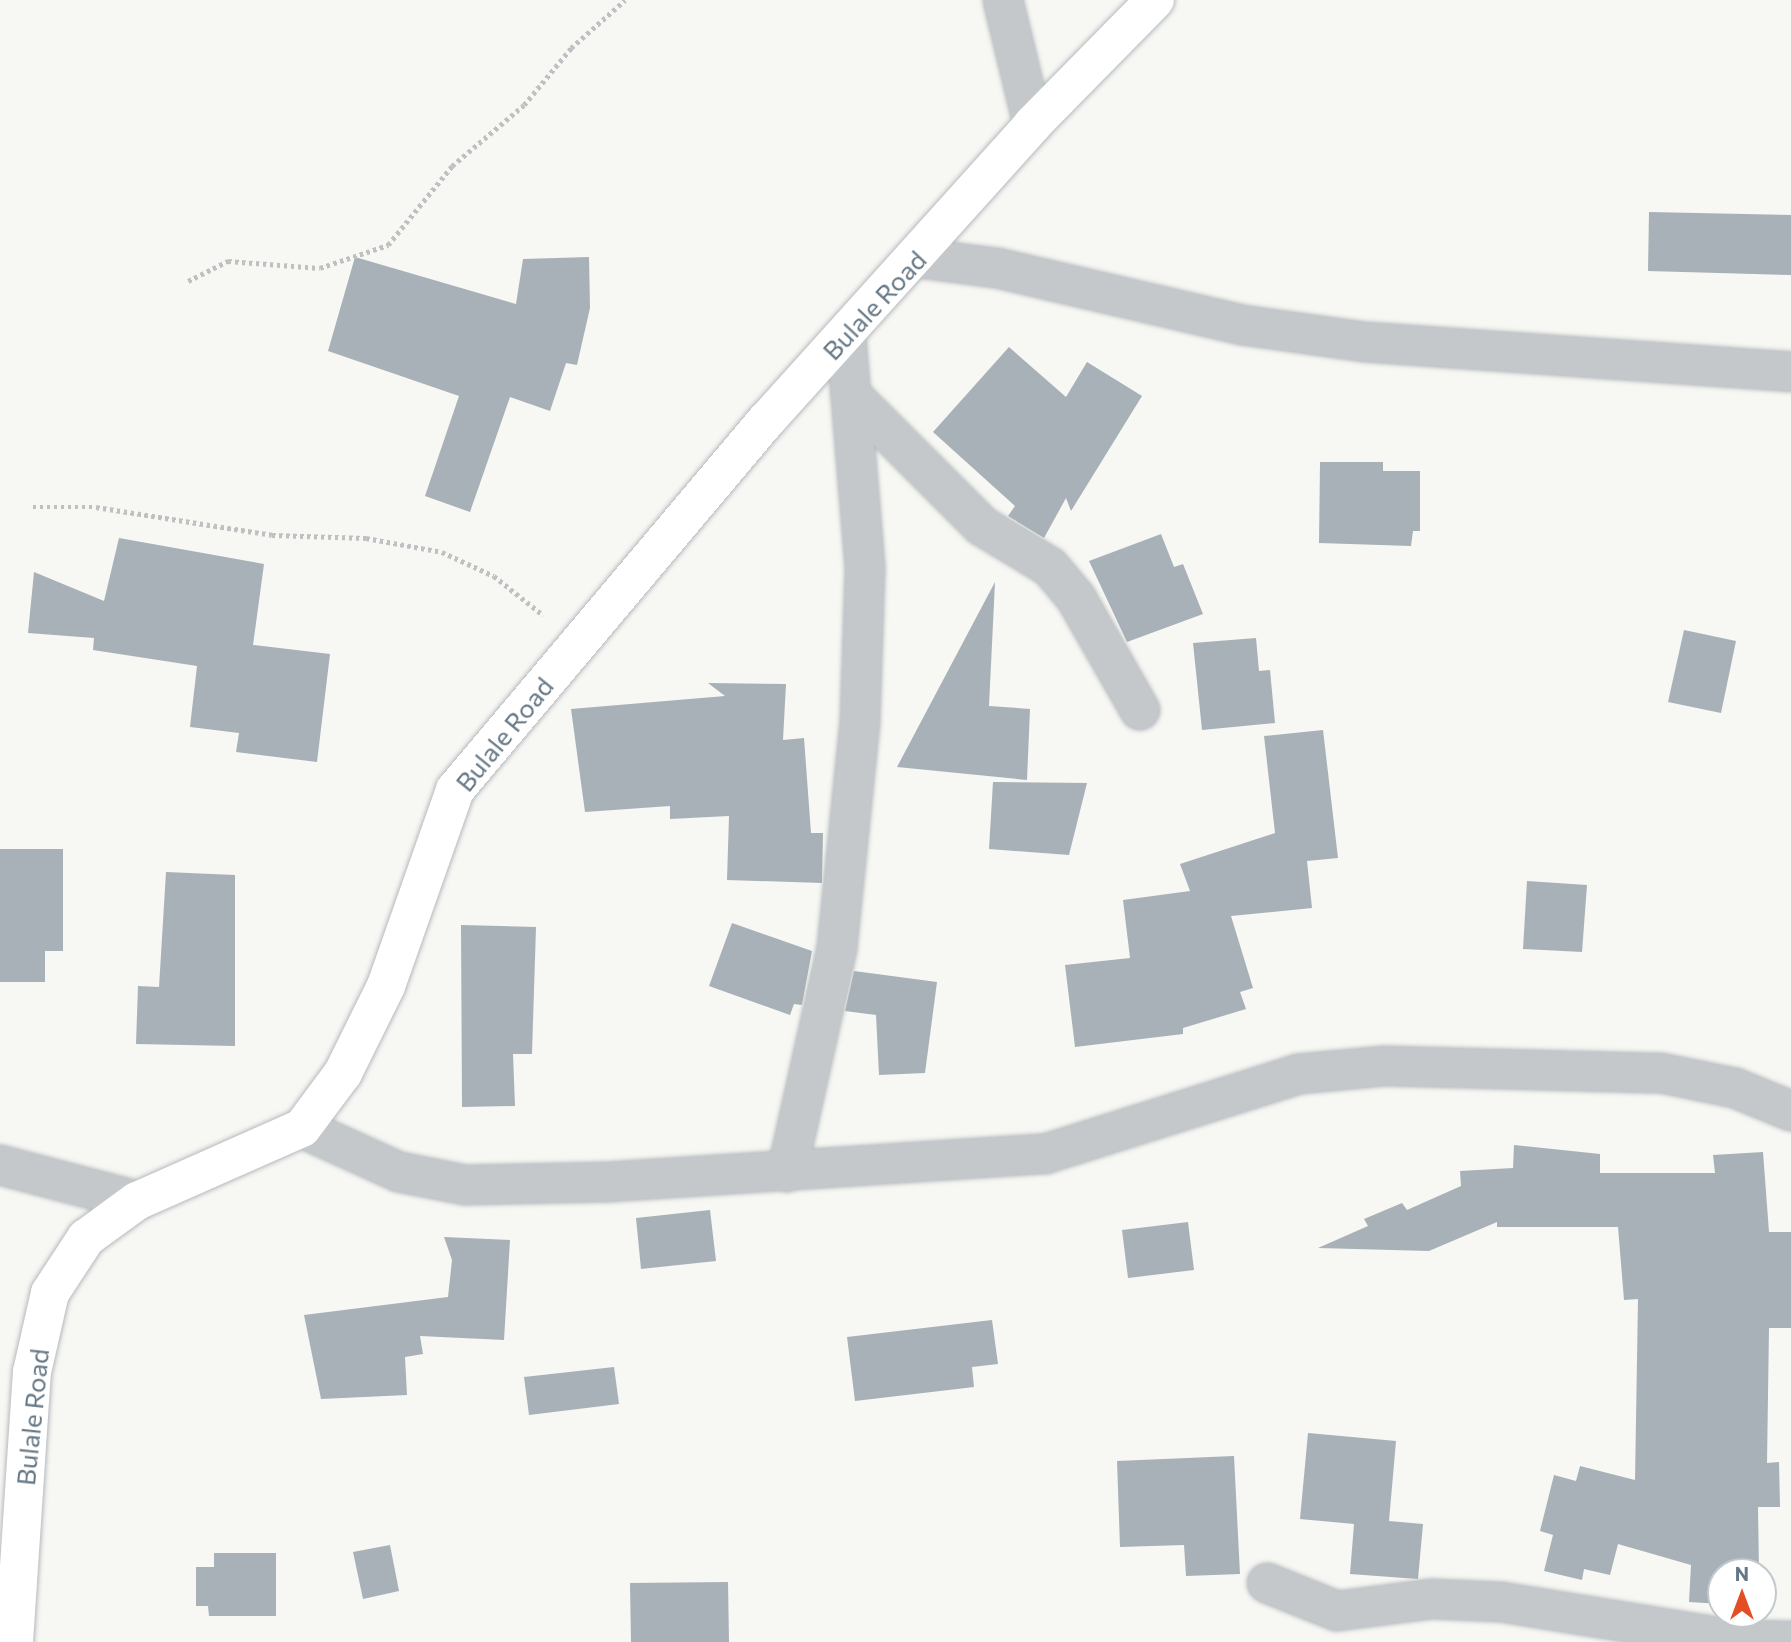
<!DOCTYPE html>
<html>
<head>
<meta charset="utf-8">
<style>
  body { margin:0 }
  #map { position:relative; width:1791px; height:1642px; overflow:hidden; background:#f7f7f3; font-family:Commissioner,sans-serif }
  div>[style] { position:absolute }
  .building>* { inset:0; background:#a8b1b7 }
  .path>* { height:4.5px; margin-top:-2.25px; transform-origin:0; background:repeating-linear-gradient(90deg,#bec0c2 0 3.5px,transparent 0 7px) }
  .roads { filter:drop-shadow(0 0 2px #b4babe) drop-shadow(0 0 2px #b4babe) }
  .street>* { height:38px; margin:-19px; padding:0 19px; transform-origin:19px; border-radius:19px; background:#c4c8cb }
  .secondary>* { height:38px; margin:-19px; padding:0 19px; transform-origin:19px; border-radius:19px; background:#fff }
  span { translate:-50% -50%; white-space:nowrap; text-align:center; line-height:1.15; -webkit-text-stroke:7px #fff; paint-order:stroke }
  .street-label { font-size:26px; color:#657785 }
  .north { position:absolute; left:1707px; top:1558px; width:70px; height:70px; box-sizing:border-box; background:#fff; border:2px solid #c1c9ce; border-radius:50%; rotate:0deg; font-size:19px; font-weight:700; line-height:28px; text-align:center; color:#657785 }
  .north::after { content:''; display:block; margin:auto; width:24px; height:32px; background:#e54e25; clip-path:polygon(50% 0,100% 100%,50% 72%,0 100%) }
</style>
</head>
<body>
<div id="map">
  <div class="building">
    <i style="clip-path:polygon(1649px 212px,1791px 215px,1791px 275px,1648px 271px)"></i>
    <i style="clip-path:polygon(355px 257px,516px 304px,523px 259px,589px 257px,590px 308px,577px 365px,566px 363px,550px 411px,510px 397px,470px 512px,425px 496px,459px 396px,328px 351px)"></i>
    <i style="clip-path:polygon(1009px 347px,1066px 397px,1087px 362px,1142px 396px,1071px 511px,1066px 498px,1044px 538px,1008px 516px,1015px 506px,933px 432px)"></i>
    <i style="clip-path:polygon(1320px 462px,1383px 462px,1383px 471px,1420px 471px,1420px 531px,1413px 531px,1411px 546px,1319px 543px)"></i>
    <i style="clip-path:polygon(1161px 534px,1174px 567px,1183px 564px,1203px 614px,1127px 642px,1089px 561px)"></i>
    <i style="clip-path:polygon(119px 538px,264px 564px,253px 645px,330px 654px,317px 762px,236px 752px,239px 733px,190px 727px,197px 666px,93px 650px,94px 638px,28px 633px,34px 572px,104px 601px)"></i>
    <i style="clip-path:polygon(995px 582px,989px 706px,1030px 709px,1027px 780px,897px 767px)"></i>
    <i style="clip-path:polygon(1684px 630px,1736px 641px,1721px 713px,1668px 702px)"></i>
    <i style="clip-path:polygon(1256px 638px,1259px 671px,1270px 670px,1275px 723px,1202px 730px,1193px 643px)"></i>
    <i style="clip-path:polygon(708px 683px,786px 684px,783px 740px,804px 738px,811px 833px,823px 833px,822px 883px,727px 880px,729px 816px,670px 819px,670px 806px,585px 812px,571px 709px,725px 696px)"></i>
    <i style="clip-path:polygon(1323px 730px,1338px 858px,1307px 861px,1312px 908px,1231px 916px,1253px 988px,1240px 992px,1246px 1009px,1183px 1028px,1183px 1034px,1075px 1047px,1065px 965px,1130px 958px,1123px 900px,1190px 891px,1180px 864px,1275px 833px,1264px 736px)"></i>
    <i style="clip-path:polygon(993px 782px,1087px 783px,1069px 855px,989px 849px)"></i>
    <i style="clip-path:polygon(0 849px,63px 849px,63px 951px,45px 951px,45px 982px,0 982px)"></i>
    <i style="clip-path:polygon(166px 872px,235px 875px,235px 1046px,136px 1044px,138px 986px,159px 987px)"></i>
    <i style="clip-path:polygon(1527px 881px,1587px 885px,1582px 952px,1523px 949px)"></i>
    <i style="clip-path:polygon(732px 923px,812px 951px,802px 1005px,794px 1004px,790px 1015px,709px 986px)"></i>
    <i style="clip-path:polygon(461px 925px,536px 927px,532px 1054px,513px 1054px,515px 1106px,462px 1107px)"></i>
    <i style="clip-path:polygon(854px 971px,937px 982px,925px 1073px,879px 1075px,876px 1015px,845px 1011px)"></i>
    <i style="clip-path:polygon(1514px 1145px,1600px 1154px,1600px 1173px,1715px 1173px,1713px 1155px,1763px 1152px,1769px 1232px,1791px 1232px,1791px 1328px,1769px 1328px,1767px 1463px,1779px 1462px,1780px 1507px,1758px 1507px,1759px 1572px,1721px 1572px,1721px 1604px,1689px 1602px,1691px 1565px,1618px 1544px,1610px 1575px,1584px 1569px,1582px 1580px,1544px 1571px,1553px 1535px,1540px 1531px,1554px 1475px,1576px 1481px,1580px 1466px,1635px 1480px,1638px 1299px,1624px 1300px,1618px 1227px,1497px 1227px,1497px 1222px,1429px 1251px,1318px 1248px,1368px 1226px,1364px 1219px,1402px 1203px,1407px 1210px,1461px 1186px,1460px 1171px,1513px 1168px)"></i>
    <i style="clip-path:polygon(710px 1210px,716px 1261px,641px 1269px,636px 1218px)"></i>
    <i style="clip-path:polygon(1188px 1222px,1194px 1270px,1128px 1278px,1122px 1230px)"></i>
    <i style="clip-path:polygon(444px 1237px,510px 1240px,504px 1340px,420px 1336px,423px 1354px,405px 1357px,407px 1395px,321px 1399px,304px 1315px,448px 1297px,452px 1260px)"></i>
    <i style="clip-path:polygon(992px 1320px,998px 1364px,972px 1367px,974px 1387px,855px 1401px,847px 1337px)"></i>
    <i style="clip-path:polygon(614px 1367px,619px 1404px,529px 1415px,524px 1377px)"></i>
    <i style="clip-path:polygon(1308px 1433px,1396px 1441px,1389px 1521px,1423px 1524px,1418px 1579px,1350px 1574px,1354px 1524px,1300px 1519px)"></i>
    <i style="clip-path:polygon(1234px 1456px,1240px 1574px,1186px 1576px,1184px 1545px,1120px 1547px,1117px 1461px)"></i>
    <i style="clip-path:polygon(390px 1545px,399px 1591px,363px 1599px,353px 1552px)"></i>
    <i style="clip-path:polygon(214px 1553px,276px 1553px,276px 1616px,209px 1616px,208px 1606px,196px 1606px,196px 1567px,214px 1567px)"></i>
    <i style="clip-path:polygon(728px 1582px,729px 1642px,631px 1642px,630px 1583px)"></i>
  </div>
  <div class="path">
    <i style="left:188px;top:281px;width:45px;rotate:-26.6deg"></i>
    <i style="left:228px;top:261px;width:92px;rotate:4.4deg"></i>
    <i style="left:320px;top:268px;width:72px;rotate:-18.7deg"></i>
    <i style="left:388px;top:245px;width:102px;rotate:-51deg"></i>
    <i style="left:452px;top:166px;width:94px;rotate:-40.3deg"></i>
    <i style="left:524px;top:105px;width:74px;rotate:-50.5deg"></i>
    <i style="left:571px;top:48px;width:72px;rotate:-41.6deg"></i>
    <i style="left:33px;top:507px;width:63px"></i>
    <i style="left:96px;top:507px;width:178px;rotate:9deg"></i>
    <i style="left:272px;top:535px;width:94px;rotate:1.8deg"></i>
    <i style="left:366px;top:538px;width:77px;rotate:10.4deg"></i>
    <i style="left:442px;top:552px;width:57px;rotate:24.8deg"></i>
    <i style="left:494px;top:576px;width:63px;rotate:38.5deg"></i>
  </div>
  <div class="roads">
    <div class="street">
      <i style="left:1003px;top:0;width:128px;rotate:76.4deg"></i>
      <i style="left:918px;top:258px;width:80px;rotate:7.2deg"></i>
      <i style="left:997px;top:268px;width:252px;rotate:13.1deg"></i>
      <i style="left:1242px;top:325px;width:124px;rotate:7.9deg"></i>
      <i style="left:1365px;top:342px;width:427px;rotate:4deg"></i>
      <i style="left:851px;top:395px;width:185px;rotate:45deg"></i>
      <i style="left:982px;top:526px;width:79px;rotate:31.1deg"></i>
      <i style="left:1050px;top:567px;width:40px;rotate:50deg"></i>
      <i style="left:1076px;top:598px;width:129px;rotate:60.3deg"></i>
      <i style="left:302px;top:1128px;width:107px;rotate:24.4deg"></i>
      <i style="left:399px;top:1172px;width:67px;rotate:11.1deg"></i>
      <i style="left:465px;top:1185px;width:142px;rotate:-1.2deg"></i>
      <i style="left:607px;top:1182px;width:439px;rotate:-3.7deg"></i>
      <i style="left:1045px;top:1154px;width:265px;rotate:-17.5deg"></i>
      <i style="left:1298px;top:1074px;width:87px;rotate:-5.3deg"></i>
      <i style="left:1385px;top:1066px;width:276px;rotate:1.5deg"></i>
      <i style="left:1661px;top:1073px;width:76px;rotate:11.5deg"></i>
      <i style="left:1735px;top:1088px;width:61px;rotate:22.3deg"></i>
      <i style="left:0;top:1165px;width:142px;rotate:14.7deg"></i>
      <i style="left:787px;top:1172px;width:230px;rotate:-77.4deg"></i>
      <i style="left:837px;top:948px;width:228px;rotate:-84.2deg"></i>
      <i style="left:860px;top:721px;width:154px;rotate:-88.1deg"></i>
      <i style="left:865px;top:567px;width:232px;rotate:-94.7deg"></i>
      <i style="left:1267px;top:1583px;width:75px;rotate:21.8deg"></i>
      <i style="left:1337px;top:1611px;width:96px;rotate:-7.2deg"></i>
      <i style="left:1432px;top:1599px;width:69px;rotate:2.5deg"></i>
      <i style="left:1501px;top:1602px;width:238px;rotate:9.2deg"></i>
      <i style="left:1736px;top:1640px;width:55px;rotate:1deg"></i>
    </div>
    <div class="secondary">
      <i style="left:14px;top:1642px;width:271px;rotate:-86.2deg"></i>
      <i style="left:32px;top:1372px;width:81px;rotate:-77.2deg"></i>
      <i style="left:50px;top:1293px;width:66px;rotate:-56.8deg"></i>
      <i style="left:86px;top:1238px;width:63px;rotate:-36deg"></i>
      <i style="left:137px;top:1201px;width:180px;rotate:-23.9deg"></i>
      <i style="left:302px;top:1128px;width:69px;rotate:-53.3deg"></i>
      <i style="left:343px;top:1073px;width:97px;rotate:-63.7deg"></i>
      <i style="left:386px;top:986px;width:208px;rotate:-70.6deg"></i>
      <i style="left:455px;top:790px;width:483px;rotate:-49.9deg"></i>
      <i style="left:766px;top:421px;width:399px;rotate:-48deg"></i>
      <i style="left:1033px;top:124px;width:174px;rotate:-45.5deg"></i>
    </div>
  </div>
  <div class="street-label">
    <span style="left:874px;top:305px;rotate:-47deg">Bulale Road</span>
    <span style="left:504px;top:734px;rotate:-51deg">Bulale Road</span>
    <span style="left:32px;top:1417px;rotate:-84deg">Bulale Road</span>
  </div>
  <div class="north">N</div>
</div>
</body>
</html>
